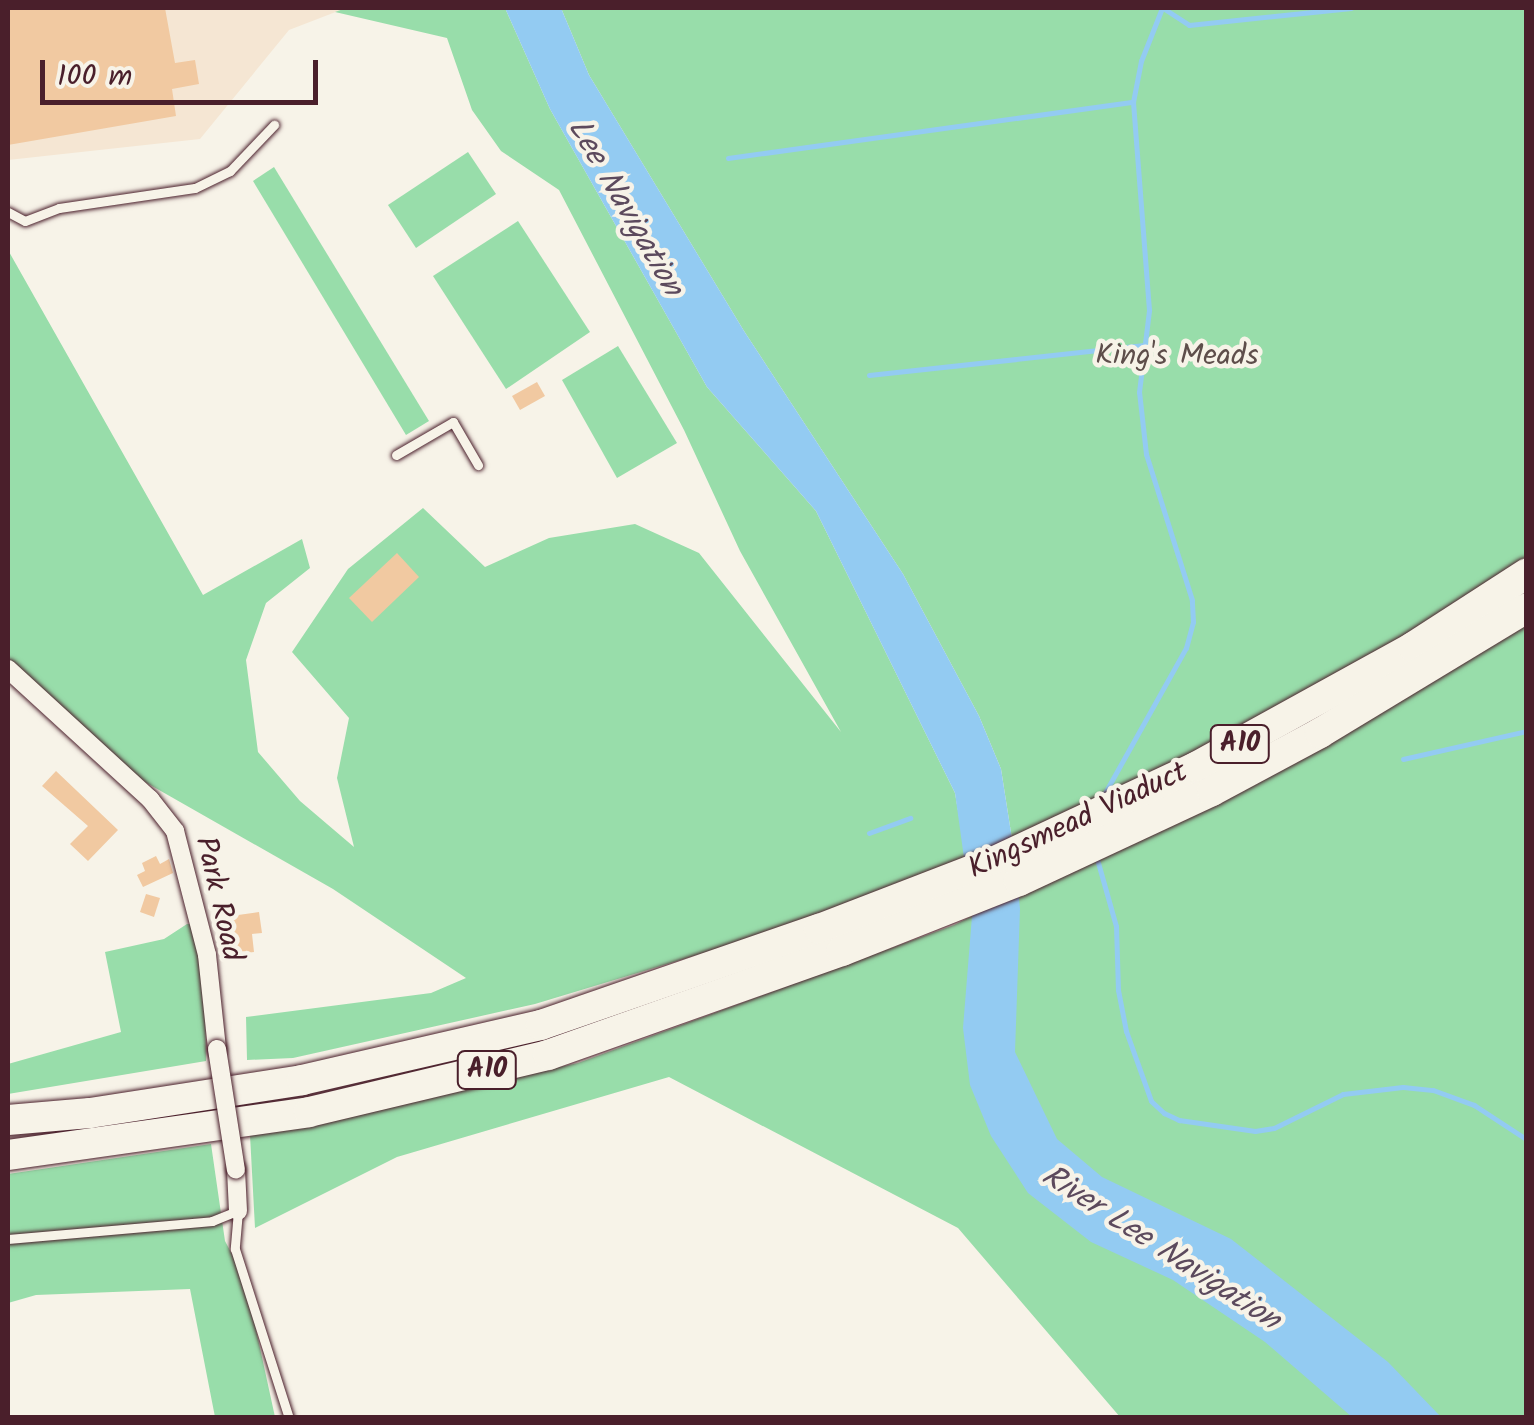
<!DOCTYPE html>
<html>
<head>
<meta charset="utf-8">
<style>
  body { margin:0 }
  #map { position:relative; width:1534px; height:1425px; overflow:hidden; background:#f7f3e8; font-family:Kalam,sans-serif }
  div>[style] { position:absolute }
  .built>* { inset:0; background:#f5e6d3 }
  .green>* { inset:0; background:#98ddaa }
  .water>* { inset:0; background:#93cbf2 }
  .stream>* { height:5px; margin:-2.5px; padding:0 2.5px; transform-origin:2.5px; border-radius:2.5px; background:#93cbf2 }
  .building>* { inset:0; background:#f1c9a1 }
  .roads { filter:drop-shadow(0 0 2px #4a1f2b) drop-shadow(0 0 2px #4a1f2b) }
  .lane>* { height:9px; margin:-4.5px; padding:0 4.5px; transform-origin:4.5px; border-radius:4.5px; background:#f7f3e8 }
  .street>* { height:18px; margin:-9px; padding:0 9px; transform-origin:9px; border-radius:9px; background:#f7f3e8 }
  .highway>* { height:30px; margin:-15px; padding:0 15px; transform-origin:15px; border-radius:15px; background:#f7f3e8 }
  .bridges { filter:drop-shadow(0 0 2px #4a1f2b) drop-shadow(0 0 2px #4a1f2b) }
  .street-bridge>* { height:18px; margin:-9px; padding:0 9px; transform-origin:9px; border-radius:9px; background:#f7f3e8 }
  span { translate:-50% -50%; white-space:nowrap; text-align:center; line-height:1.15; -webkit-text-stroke:9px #f7f3e8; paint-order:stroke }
  .shield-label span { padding:2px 8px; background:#f7f3e8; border:2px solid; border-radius:8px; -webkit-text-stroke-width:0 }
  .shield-label { font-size:28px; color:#4a1f2b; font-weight:700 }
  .park-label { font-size:30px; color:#5e4e4b }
  .street-label { font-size:30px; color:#4a1f2b }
  .water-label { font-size:32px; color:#5c4a5d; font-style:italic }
  .frame { position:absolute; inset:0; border:10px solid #4a1f2b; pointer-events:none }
  .scale { position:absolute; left:40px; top:60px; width:278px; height:45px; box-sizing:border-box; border:5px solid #4a1f2b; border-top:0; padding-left:12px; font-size:30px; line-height:35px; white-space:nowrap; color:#4a1f2b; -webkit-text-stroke:8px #f7f3e8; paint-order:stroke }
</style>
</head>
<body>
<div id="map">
  <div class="built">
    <i style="clip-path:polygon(8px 8px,346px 8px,289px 30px,200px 139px,8px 160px)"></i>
  </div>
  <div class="green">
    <i style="clip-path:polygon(346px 8px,505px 8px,550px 109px,707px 387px,816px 511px,955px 793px,966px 858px,770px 933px,535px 1004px,293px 1058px,247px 1060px,246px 1017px,431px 993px,466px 978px,333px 889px,145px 782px,21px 679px,8px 662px,8px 250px,203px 595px,302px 539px,310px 568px,266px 603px,246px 660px,258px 752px,300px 801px,354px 847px,337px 778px,349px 718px,292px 652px,348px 569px,423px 508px,485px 567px,549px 538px,635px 524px,699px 553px,841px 732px,740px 551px,684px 430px,559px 190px,501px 151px,472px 110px,447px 38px,335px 12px)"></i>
    <i style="clip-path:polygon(561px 8px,1526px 8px,1526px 1417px,1120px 1417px,958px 1228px,669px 1077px,397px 1157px,255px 1228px,250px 1135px,578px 1063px,954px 925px,972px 916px,1015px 858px,1001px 769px,979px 716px,903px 574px,744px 331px,589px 75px)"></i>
    <i style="clip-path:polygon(468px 152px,496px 194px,416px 248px,388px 205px)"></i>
    <i style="clip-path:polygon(274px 167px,429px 421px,406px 435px,253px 181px)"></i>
    <i style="clip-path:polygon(518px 221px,590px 332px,506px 389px,433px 276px)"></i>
    <i style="clip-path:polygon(618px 346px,677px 443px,617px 478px,562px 380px)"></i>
    <i style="clip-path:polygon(187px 924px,192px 924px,205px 984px,206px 1061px,8px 1094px,8px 1064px,121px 1032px,105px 952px,164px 939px)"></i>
    <i style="clip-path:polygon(211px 1144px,225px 1241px,245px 1279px,275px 1417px,215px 1417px,190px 1289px,36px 1295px,8px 1303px,8px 1174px)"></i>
  </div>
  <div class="water">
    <i style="clip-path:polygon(505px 8px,561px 8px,589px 75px,744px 331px,903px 574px,979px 716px,1001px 769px,1015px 858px,1020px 909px,1015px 1052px,1057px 1139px,1102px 1177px,1231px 1239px,1388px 1362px,1441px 1417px,1352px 1417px,1265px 1342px,1173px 1280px,1091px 1242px,1028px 1193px,991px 1136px,970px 1085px,963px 1028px,972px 916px,955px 793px,816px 511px,707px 387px,550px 109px)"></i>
  </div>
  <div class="stream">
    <i style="left:1163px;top:8px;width:31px;rotate:33deg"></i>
    <i style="left:1189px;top:25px;width:163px;rotate:-6deg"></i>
    <i style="left:728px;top:158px;width:409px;rotate:-7.9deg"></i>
    <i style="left:869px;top:375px;width:277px;rotate:-6.2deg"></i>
    <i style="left:1403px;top:759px;width:126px;rotate:-12.8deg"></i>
    <i style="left:1102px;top:798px;width:172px;rotate:-60.8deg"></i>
    <i style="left:1186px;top:648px;width:27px;rotate:-75deg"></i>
    <i style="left:1193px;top:622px;width:22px;rotate:-93deg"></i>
    <i style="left:1192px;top:600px;width:153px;rotate:-107.5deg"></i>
    <i style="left:1146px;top:454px;width:62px;rotate:-96.4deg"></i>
    <i style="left:1139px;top:392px;width:83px;rotate:-83deg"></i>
    <i style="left:1149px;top:310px;width:209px;rotate:-94.4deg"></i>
    <i style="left:1133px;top:102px;width:42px;rotate:-79deg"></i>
    <i style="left:1141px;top:61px;width:57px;rotate:-68.4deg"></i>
    <i style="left:869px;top:833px;width:44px;rotate:-20.1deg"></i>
    <i style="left:1097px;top:859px;width:70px;rotate:74.2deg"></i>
    <i style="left:1116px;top:926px;width:64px;rotate:88.2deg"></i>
    <i style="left:1118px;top:990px;width:42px;rotate:79deg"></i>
    <i style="left:1126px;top:1031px;width:74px;rotate:70.3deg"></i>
    <i style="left:1151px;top:1101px;width:18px;rotate:43deg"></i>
    <i style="left:1164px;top:1113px;width:17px;rotate:25deg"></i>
    <i style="left:1179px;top:1120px;width:77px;rotate:8.2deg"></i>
    <i style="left:1255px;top:1131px;width:19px;rotate:-9deg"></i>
    <i style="left:1274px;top:1128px;width:77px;rotate:-26.2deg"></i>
    <i style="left:1343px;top:1094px;width:60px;rotate:-6.7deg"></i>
    <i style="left:1403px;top:1087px;width:30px;rotate:6deg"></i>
    <i style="left:1433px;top:1090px;width:44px;rotate:20.1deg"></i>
    <i style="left:1474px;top:1105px;width:62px;rotate:33.2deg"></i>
  </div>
  <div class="building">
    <i style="clip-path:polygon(8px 8px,165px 8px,175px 63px,195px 60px,199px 84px,172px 89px,176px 116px,8px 145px)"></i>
    <i style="clip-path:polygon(537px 382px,545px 396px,520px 410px,512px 396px)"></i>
    <i style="clip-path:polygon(397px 553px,419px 577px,372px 622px,349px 598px)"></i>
    <i style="clip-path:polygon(56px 771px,118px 830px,88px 861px,70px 844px,88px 826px,42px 786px)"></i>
    <i style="clip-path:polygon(156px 856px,160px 864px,169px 859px,173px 873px,143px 887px,137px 875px,145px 871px,142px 863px)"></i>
    <i style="clip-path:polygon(146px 894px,160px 898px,154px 917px,140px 912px)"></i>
    <i style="clip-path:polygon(259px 912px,262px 933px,252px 934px,254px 952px,236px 954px,231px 916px)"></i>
  </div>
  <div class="roads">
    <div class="lane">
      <i style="left:8px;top:212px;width:19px;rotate:28deg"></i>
      <i style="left:25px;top:221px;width:36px;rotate:-21deg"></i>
      <i style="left:59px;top:208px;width:137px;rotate:-8.4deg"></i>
      <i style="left:195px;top:188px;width:39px;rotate:-26deg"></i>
      <i style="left:230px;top:171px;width:64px;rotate:-46.3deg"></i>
      <i style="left:396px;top:455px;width:66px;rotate:-30.1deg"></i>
      <i style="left:453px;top:422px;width:50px;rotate:59.8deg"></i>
      <i style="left:238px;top:1211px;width:38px;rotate:95deg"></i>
      <i style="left:235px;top:1249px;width:177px;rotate:72.3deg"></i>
      <i style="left:8px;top:1239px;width:205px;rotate:-5deg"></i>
      <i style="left:212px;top:1221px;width:27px;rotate:-22deg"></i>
    </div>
    <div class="street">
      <i style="left:8px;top:669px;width:193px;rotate:42.5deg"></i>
      <i style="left:150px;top:799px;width:41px;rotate:52deg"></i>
      <i style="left:175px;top:831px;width:128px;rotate:75.5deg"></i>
      <i style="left:207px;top:955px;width:95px;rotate:83.9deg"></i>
      <i style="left:236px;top:1170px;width:41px;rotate:87.2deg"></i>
    </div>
    <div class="highway">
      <i style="left:8px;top:1120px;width:82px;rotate:-4.9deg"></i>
      <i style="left:90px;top:1113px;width:215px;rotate:-8.8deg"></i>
      <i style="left:302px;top:1080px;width:245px;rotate:-13deg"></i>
      <i style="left:541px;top:1025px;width:294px;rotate:-19.1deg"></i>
      <i style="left:819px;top:929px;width:186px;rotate:-21.1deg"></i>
      <i style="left:993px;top:862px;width:224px;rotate:-25.1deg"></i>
      <i style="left:1196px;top:767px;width:248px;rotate:-28.9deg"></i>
      <i style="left:1413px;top:647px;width:135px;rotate:-32.9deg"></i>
      <i style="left:8px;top:1155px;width:304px;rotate:-8.1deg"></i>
      <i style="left:309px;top:1112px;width:246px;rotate:-13.4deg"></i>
      <i style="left:548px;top:1055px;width:312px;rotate:-19.5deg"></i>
      <i style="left:842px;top:951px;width:190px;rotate:-21.6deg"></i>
      <i style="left:1019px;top:881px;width:213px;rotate:-25deg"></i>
      <i style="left:1212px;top:791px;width:123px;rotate:-28.2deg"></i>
      <i style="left:1320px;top:733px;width:241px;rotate:-31.2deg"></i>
    </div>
  </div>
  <div class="bridges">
    <div class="street-bridge">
      <i style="left:217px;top:1049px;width:122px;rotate:81.1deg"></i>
    </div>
  </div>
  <div class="shield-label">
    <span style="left:1240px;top:744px">A10</span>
    <span style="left:487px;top:1070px">A10</span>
  </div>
  <div class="park-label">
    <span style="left:1177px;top:356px">King's Meads</span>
  </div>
  <div class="street-label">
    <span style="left:1078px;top:821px;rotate:-25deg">Kingsmead Viaduct</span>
    <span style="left:218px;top:899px;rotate:77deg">Park Road</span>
  </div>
  <div class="water-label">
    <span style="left:624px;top:208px;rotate:60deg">Lee Navigation</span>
    <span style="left:1160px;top:1249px;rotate:33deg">River Lee Navigation</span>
  </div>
  <div class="frame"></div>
  <div class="scale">100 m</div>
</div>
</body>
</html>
